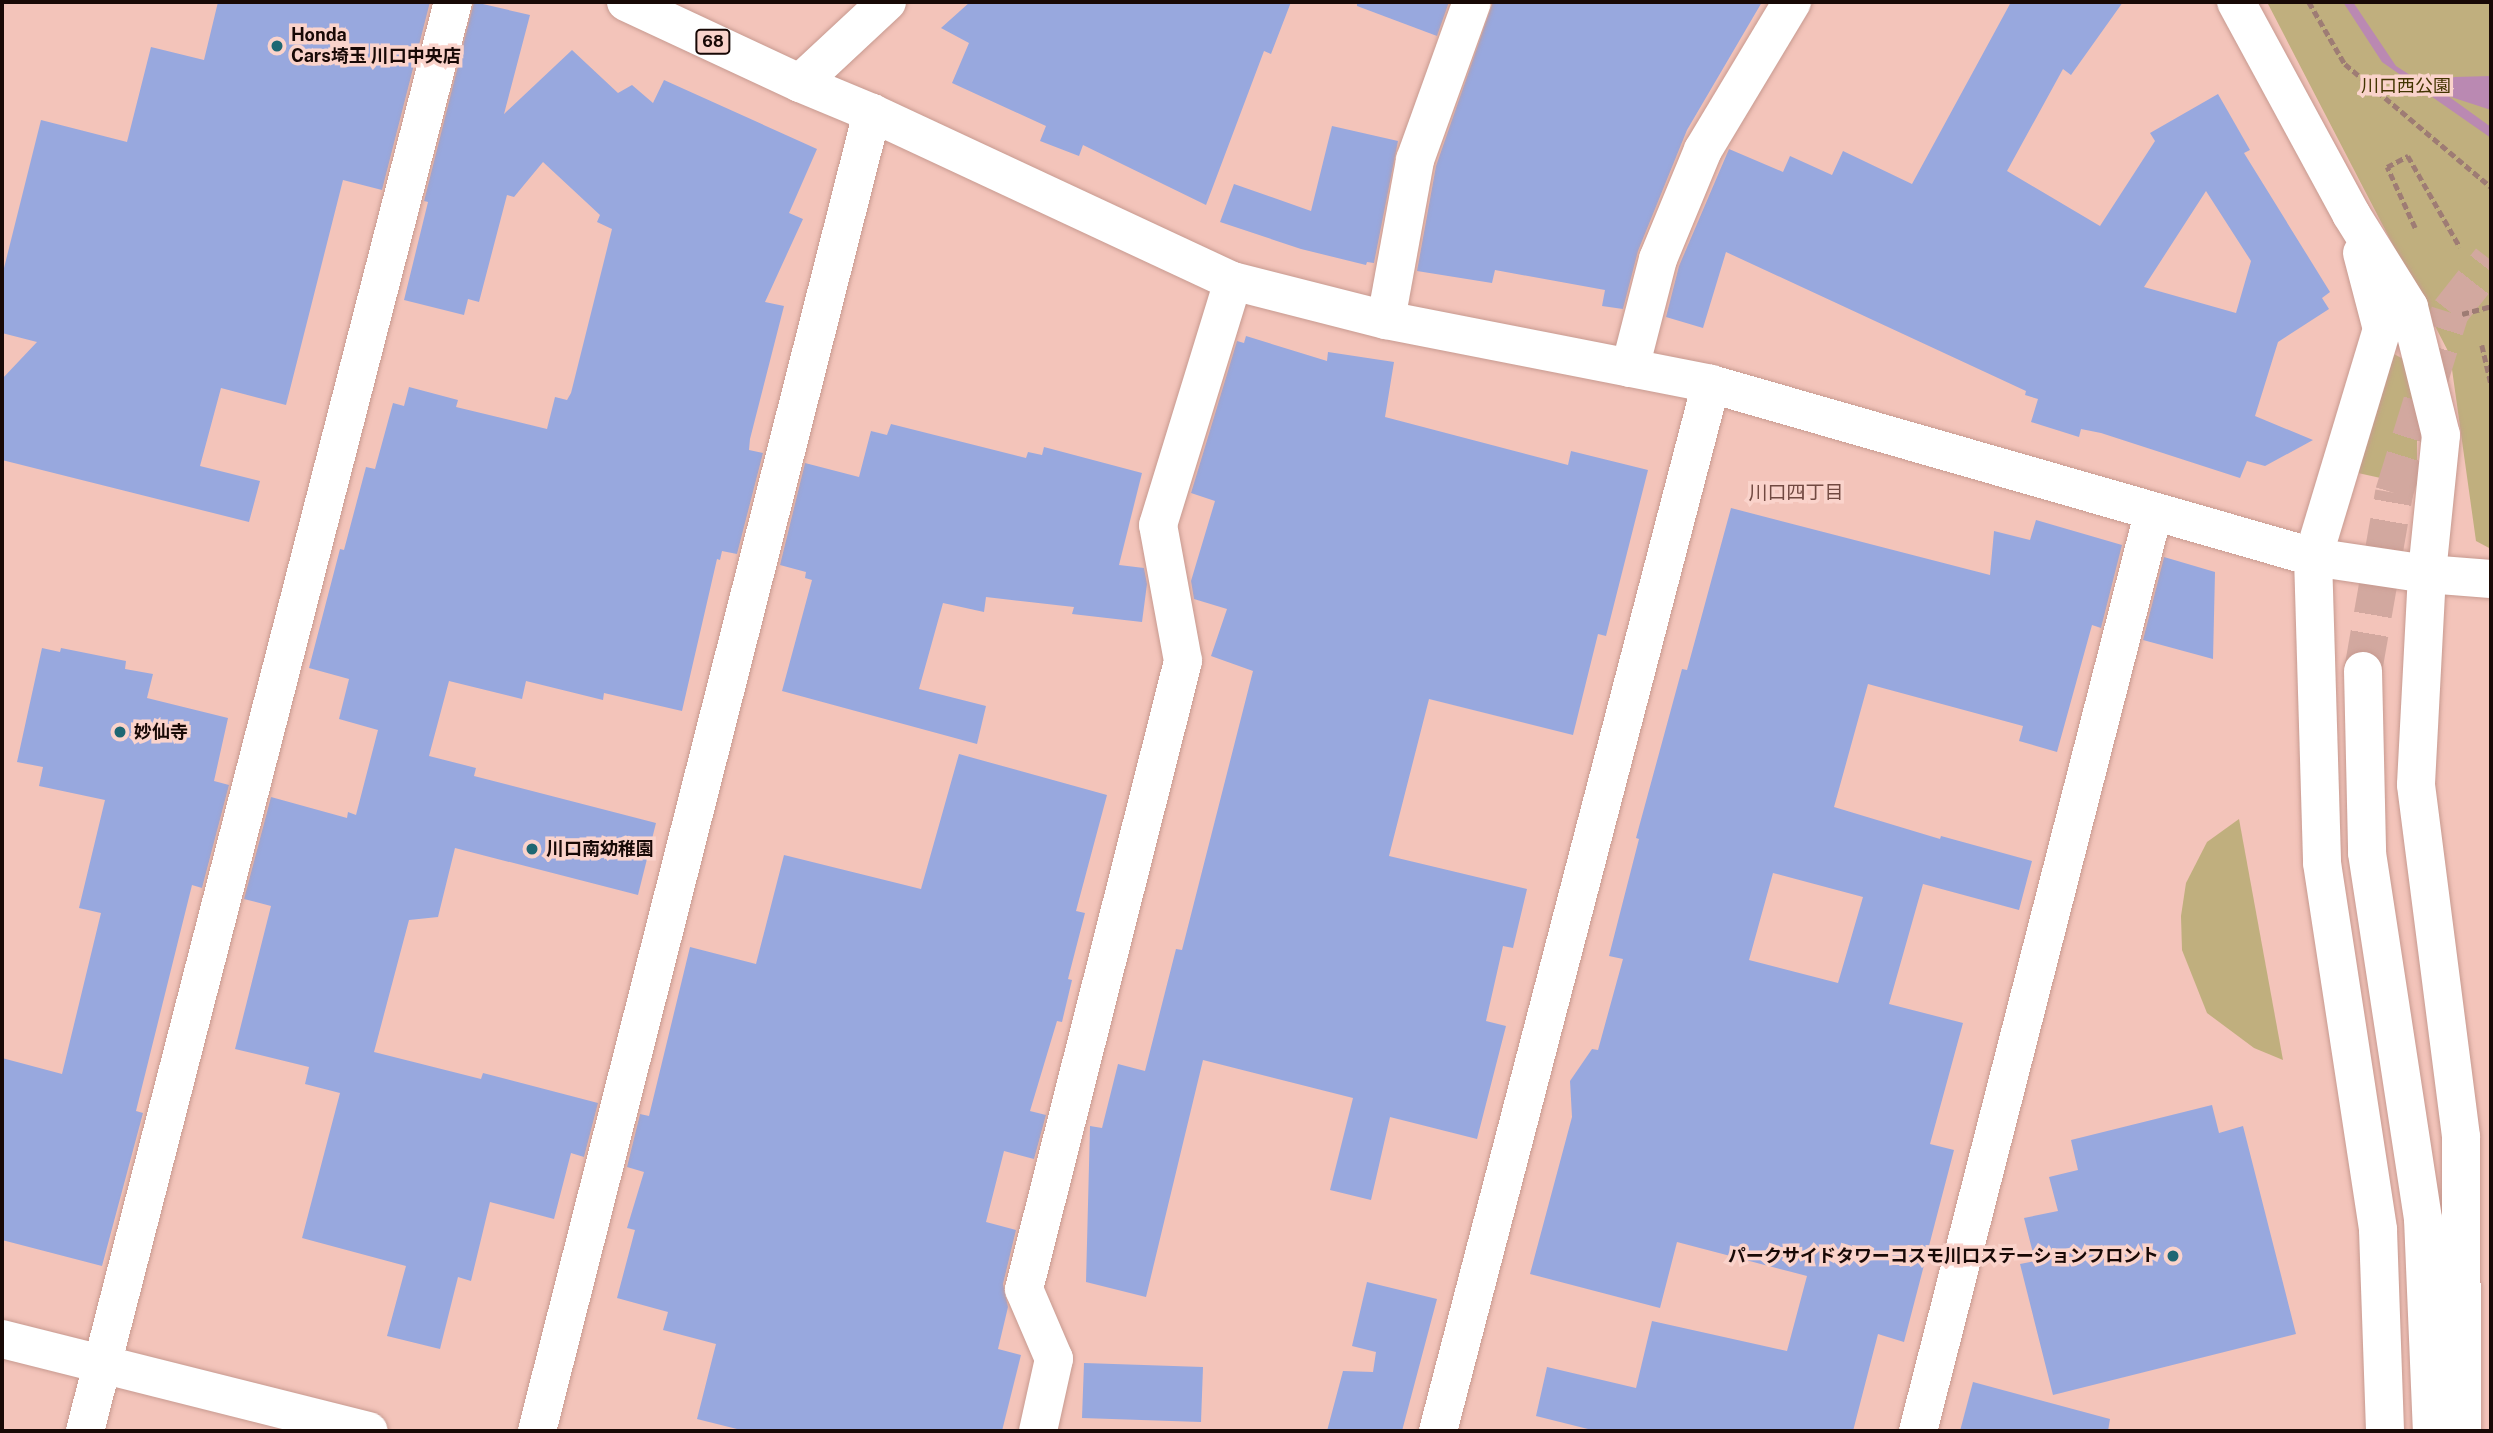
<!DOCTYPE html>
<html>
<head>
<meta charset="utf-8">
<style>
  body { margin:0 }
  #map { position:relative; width:2493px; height:1433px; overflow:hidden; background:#f3c4ba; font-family:"Public Sans","Noto Sans JP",sans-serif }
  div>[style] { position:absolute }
  .green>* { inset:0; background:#c0af7e }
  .water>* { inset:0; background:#ba89b2 }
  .building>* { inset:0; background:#98a8de }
  .minor-tunnel>* { height:38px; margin-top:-19px; transform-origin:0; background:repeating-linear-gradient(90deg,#d2a89f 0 38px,transparent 0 57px) }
  .path>* { height:4.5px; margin-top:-2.25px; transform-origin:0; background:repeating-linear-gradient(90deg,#9e7c74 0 7px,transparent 0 10.5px) }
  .roads { filter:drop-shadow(0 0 2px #c79a90) drop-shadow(0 0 2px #c79a90) }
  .minor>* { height:38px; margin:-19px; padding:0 19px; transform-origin:19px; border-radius:19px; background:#fff }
  .major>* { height:38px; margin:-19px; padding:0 19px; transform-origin:19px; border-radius:19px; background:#fff }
  .dots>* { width:19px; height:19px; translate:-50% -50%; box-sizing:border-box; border:4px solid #fad3cb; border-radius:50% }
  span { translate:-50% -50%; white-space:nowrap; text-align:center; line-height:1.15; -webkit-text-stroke:7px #fad3cb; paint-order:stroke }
  .shield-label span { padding:2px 5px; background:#fad3cb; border:2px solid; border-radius:5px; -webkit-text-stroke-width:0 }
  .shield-label { font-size:16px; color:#180906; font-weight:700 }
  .poi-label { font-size:18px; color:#180906; font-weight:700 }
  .left { translate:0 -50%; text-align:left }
  .right { translate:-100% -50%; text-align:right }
  .park-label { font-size:18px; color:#423401 }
  .neighbourhood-label { font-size:19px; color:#714941 }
  .frame { position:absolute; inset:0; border:4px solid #180906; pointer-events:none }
</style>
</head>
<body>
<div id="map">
  <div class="green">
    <i style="clip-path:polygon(2267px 2px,2491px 2px,2491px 549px,2476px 541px,2450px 355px)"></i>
    <i style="clip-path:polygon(2394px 354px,2409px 362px,2417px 435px,2417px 486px,2358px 473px)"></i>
    <i style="clip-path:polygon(2239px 819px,2283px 1060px,2254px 1048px,2207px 1013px,2182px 950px,2181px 916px,2186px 883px,2207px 842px)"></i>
  </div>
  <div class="water">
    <i style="clip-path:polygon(2343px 2px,2353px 2px,2396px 66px,2435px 91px,2454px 77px,2491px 76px,2491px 110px,2448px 96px,2491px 127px,2491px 138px,2382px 62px)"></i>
  </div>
  <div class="building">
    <i style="clip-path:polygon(218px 2px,430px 2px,382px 190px,343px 180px,286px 405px,221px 388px,200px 466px,260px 481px,249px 522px,2px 460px,2px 379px,37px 342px,2px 333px,2px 276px,41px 120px,127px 142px,151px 47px,204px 60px)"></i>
    <i style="clip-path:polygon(474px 2px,530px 15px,504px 114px,572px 50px,618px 93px,632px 85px,653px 103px,664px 80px,817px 149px,789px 213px,803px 219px,765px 302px,784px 306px,750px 439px,749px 450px,763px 453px,737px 554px,722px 551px,720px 560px,717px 559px,682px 711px,604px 693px,603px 700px,526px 681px,522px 699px,449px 681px,429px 756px,476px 768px,474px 776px,656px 823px,638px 895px,455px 848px,438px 917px,409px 920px,374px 1052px,481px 1079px,483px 1073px,598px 1103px,584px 1157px,571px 1153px,554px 1219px,490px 1202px,471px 1281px,458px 1277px,440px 1349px,387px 1336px,406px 1266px,302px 1238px,340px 1093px,305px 1084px,309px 1067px,235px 1049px,271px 906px,244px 899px,271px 797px,347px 818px,348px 812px,356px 815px,378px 730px,339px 719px,349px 679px,309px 668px,340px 549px,344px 550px,366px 467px,375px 469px,393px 403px,404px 406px,409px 387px,458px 400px,456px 407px,547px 429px,555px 397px,567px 400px,571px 393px,612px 229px,597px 222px,600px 215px,543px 162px,514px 197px,507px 195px,479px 302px,468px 299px,464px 315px,404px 300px,428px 202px,424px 201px)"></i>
    <i style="clip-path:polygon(970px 2px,1291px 2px,1271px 54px,1264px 51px,1206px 205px,1083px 145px,1079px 156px,1040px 141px,1046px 126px,952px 83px,969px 43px,941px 28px)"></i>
    <i style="clip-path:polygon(1357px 2px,1449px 2px,1437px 36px,1357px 6px)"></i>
    <i style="clip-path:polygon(1493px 2px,1762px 2px,1687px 130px,1638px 251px,1623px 309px,1602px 306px,1605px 290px,1495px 270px,1492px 283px,1417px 271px,1436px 166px)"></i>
    <i style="clip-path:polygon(evenodd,2011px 2px,2123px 2px,2071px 75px,2063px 69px,2007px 171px,2100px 226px,2155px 141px,2150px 133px,2218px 94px,2250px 150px,2244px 153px,2330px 292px,2322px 298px,2329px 309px,2278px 342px,2255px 416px,2313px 440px,2265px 466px,2247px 461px,2240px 478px,2101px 433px,2081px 429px,2079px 437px,2031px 422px,2038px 399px,2025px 395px,2026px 391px,1726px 252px,1703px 328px,1666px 317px,1679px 266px,1729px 149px,1783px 172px,1790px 156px,1832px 175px,1843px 151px,1912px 184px,2011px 2px,2206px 191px,2251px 261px,2236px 313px,2144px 287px,2206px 191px)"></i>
    <i style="clip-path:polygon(1332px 126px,1398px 141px,1374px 263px,1367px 262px,1366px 265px,1301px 249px,1220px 222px,1234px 184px,1311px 211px)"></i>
    <i style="clip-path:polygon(1246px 336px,1327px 361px,1328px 352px,1394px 362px,1385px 417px,1568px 465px,1571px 451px,1648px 470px,1606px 636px,1598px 634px,1573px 735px,1429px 699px,1389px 856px,1527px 889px,1513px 948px,1503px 946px,1486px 1021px,1506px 1026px,1477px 1139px,1390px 1117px,1371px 1200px,1330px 1190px,1353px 1098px,1203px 1060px,1146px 1297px,1086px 1282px,1090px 1126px,1102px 1128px,1118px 1064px,1145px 1071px,1176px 949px,1182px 950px,1253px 671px,1211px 656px,1227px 609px,1194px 599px,1191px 581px,1215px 501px,1191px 493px,1237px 341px,1244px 343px)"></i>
    <i style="clip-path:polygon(891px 424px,1026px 458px,1028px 452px,1042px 455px,1044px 447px,1142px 473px,1119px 565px,1144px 568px,1147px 584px,1142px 622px,1072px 614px,1074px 607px,986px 597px,984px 612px,943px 603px,919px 689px,986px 706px,977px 744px,782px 691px,812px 580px,805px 578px,806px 572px,780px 565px,805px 463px,859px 477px,871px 431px,887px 435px)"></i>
    <i style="clip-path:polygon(evenodd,1731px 508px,1990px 575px,1994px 531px,2030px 540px,2036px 520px,2122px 545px,2101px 628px,2092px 625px,2057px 752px,2019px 741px,2023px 726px,1868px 684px,1834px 807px,1940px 839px,1941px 836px,2032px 861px,2019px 910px,1923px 884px,1889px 1004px,1963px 1023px,1930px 1144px,1954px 1150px,1904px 1342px,1878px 1334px,1853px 1431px,1596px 1431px,1536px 1416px,1547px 1367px,1636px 1388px,1652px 1321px,1787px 1351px,1807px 1276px,1677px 1242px,1660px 1308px,1530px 1274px,1572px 1117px,1570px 1081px,1592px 1049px,1598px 1050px,1623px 959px,1609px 956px,1639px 839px,1636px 838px,1682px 669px,1687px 670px,1731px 508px,1773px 873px,1863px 897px,1838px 983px,1749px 960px,1773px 873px)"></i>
    <i style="clip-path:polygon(2164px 557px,2215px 572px,2213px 659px,2143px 640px)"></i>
    <i style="clip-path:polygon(42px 648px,60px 652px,61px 648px,126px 661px,125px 669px,153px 674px,147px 698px,228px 718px,214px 781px,229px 785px,202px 888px,192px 885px,136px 1111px,143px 1113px,102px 1266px,2px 1240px,2px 1058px,62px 1074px,101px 913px,79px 908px,105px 800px,39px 786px,43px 767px,17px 762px)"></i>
    <i style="clip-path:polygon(959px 754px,1107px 795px,1076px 911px,1085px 913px,1068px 979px,1072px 980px,1062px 1022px,1057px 1021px,1030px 1111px,1046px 1115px,1034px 1159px,1004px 1151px,986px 1222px,1016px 1230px,1003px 1284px,1008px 1307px,998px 1349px,1021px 1355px,1002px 1431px,745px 1431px,697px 1419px,716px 1344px,663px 1330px,668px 1312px,617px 1298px,635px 1230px,627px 1228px,644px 1172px,627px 1167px,640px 1114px,649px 1116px,690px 947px,756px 964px,784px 855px,921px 889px)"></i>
    <i style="clip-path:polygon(2212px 1105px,2219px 1133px,2243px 1126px,2296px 1334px,2053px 1395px,2020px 1264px,2035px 1261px,2024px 1218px,2058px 1211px,2049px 1177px,2078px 1170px,2071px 1140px)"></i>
    <i style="clip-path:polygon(1367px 1282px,1437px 1299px,1402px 1431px,1327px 1431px,1343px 1371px,1373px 1372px,1376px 1352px,1352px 1346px)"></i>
    <i style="clip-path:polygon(1084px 1363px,1203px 1367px,1201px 1422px,1082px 1418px)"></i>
    <i style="clip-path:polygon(1973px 1382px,2110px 1419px,2108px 1431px,1960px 1431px)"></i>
  </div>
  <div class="minor-tunnel">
    <i style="left:2363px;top:671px;width:181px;rotate:-80.1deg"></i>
    <i style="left:2394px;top:493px;width:189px;rotate:-72.8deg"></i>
    <i style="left:2450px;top:312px;width:66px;rotate:-51.7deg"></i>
  </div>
  <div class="path">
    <i style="left:2309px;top:2px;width:72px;rotate:59.9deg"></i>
    <i style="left:2345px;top:64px;width:191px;rotate:40.1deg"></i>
    <i style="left:2415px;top:228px;width:67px;rotate:-114.7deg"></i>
    <i style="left:2387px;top:167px;width:24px;rotate:-28deg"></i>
    <i style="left:2408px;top:156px;width:105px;rotate:60.3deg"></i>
    <i style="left:2462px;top:314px;width:30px;rotate:-15deg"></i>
    <i style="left:2482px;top:345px;width:39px;rotate:77deg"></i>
  </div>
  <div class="roads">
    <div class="minor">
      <i style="left:2236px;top:2px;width:241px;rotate:61.5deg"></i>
      <i style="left:2351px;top:214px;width:110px;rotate:58.1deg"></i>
      <i style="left:2409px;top:307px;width:132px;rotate:76deg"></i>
      <i style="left:2441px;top:435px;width:140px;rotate:95.8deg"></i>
      <i style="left:2427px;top:574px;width:211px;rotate:93deg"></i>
      <i style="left:2416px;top:785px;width:355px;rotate:82.7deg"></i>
      <i style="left:2461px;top:1137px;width:294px;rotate:89.8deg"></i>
      <i style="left:800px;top:83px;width:78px;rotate:22.6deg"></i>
      <i style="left:872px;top:113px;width:398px;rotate:25deg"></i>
      <i style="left:1233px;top:281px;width:158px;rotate:14.3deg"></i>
      <i style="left:1386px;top:320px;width:331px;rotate:11.1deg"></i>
      <i style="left:1711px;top:384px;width:626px;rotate:16.03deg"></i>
      <i style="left:2313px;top:557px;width:115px;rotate:8.5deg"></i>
      <i style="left:2427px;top:574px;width:64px;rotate:4.5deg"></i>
      <i style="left:2362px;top:253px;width:79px;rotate:75.3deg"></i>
      <i style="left:2382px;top:329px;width:238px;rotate:106.8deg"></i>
      <i style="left:2313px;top:557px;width:306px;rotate:88.3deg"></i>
      <i style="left:2322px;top:863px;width:371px;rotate:81.3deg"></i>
      <i style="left:2378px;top:1230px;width:201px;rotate:88deg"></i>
      <i style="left:1386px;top:320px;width:163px;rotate:-79.7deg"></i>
      <i style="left:1415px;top:160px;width:168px;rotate:-70.2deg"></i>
      <i style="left:1630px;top:368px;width:113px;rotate:-75.6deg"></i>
      <i style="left:1658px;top:259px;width:118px;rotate:-67.6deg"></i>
      <i style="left:1703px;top:150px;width:173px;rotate:-59deg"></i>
      <i style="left:2363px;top:671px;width:182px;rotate:88.7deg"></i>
      <i style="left:2367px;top:853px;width:370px;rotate:81.3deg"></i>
      <i style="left:2423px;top:1219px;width:212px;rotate:87.6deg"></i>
      <i style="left:2px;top:1339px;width:378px;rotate:14.1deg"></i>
      <i style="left:85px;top:1431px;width:1476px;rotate:-75.56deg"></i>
      <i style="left:537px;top:1431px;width:1360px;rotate:-75.74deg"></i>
      <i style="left:1038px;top:1431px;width:74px;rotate:-77.5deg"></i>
      <i style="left:1054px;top:1359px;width:76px;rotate:-113.2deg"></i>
      <i style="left:1024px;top:1289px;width:648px;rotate:-75.79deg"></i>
      <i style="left:1183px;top:661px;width:138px;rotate:-100.4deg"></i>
      <i style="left:1158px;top:525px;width:255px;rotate:-72.9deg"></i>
      <i style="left:1438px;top:1431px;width:1082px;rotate:-75.39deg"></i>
      <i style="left:1918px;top:1431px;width:947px;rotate:-75.63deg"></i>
    </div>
    <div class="major">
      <i style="left:626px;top:2px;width:192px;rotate:25deg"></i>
      <i style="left:800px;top:83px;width:119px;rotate:-43deg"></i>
    </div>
  </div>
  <div class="dots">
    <i style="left:277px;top:46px;background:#1e6773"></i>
    <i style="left:120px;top:732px;background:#1e6773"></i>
    <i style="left:532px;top:849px;background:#1e6773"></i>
    <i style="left:2173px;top:1256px;background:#1e6773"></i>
  </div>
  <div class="shield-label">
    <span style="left:713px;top:42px">68</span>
  </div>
  <div class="poi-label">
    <span class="left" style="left:291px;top:46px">Honda<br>Cars埼玉 川口中央店</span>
    <span class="left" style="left:134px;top:732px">妙仙寺</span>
    <span class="left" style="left:546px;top:849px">川口南幼稚園</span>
    <span class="right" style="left:2159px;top:1256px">パークサイドタワーコスモ川口ステーションフロント</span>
  </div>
  <div class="park-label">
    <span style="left:2406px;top:86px">川口西公園</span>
  </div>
  <div class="neighbourhood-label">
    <span style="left:1796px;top:493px">川口四丁目</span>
  </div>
  <div class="frame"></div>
</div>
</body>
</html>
